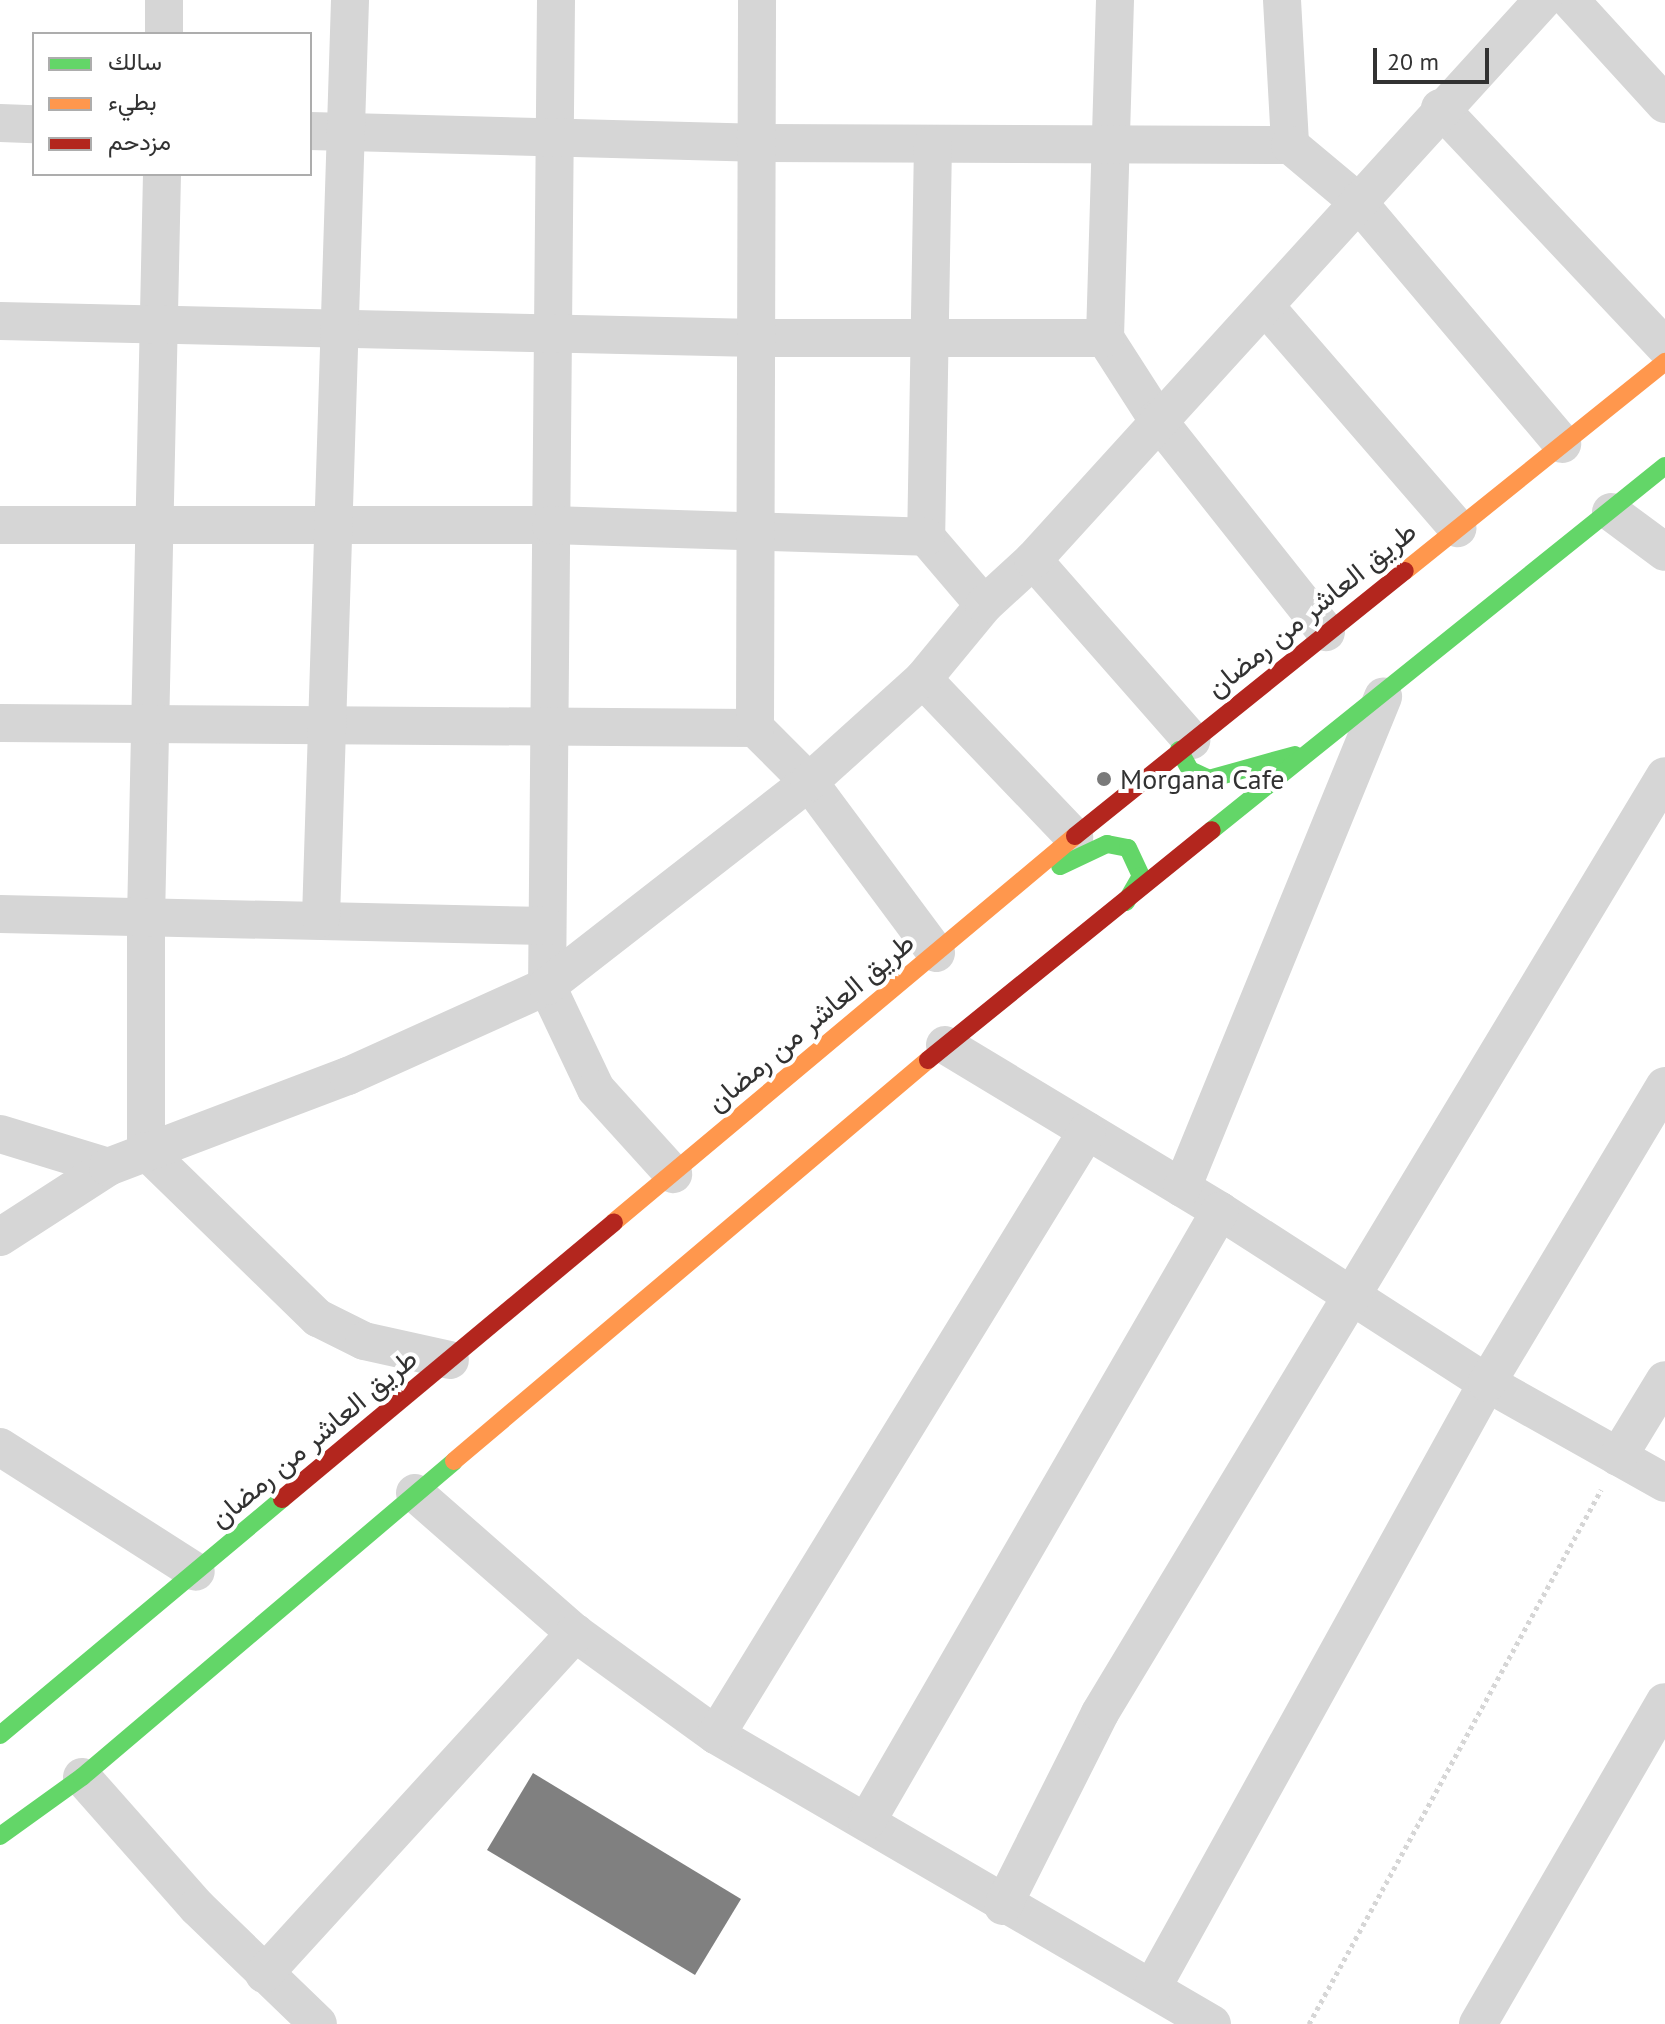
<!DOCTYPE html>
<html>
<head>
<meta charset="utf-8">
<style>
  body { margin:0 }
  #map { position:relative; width:1665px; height:2024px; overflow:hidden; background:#fff; font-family:"PT Sans",Vazirmatn,sans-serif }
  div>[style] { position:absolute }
  .building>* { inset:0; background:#808080 }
  .path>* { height:5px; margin-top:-2.5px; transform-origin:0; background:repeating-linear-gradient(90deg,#d6d6d6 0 4px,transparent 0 8px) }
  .street>* { height:38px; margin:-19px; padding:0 19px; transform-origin:19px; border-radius:19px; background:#d6d6d6 }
  .fast>* { height:18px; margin:-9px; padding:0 9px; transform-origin:9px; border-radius:9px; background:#63d668 }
  .slow>* { height:18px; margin:-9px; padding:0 9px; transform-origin:9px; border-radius:9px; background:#ff974d }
  .jam>* { height:18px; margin:-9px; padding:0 9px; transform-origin:9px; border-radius:9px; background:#b3261e }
  .dots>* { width:22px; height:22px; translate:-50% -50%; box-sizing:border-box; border:4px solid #fff; border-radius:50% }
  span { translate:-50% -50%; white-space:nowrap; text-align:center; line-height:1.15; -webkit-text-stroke:8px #fff; paint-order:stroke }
  .street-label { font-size:28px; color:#323232 }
  .poi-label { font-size:28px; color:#323232 }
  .left { translate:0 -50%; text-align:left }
  .legend { position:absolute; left:32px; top:32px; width:280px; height:144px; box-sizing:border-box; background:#fff; border:2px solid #adadad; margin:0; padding:10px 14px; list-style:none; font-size:24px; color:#323232 }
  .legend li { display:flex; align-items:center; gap:16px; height:40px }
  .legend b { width:40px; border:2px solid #adadad }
  .scale { position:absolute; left:1373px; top:48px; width:116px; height:36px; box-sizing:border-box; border:4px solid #323232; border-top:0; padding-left:10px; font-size:24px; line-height:28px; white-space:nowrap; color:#323232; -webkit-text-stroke:6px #fff; paint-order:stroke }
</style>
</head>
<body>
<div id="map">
  <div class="building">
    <i style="clip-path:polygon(533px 1773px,741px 1899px,695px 1975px,487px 1850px)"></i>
  </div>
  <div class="path">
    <i style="left:1309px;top:2024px;width:609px;rotate:-61.33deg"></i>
  </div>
  <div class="street">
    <i style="left:556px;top:0;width:986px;rotate:90.52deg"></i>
    <i style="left:547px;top:986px;width:114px;rotate:64.6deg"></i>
    <i style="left:596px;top:1089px;width:115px;rotate:47.8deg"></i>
    <i style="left:1115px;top:0;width:338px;rotate:91.7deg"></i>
    <i style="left:1105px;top:338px;width:96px;rotate:57.3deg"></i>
    <i style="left:1157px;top:419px;width:272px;rotate:51.6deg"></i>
    <i style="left:1282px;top:0;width:145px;rotate:86.8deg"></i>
    <i style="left:1570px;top:0;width:141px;rotate:47.6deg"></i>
    <i style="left:164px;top:34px;width:34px;rotate:-90deg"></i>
    <i style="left:1440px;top:108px;width:328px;rotate:46.7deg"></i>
    <i style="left:0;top:123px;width:34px;rotate:2deg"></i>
    <i style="left:310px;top:131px;width:445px;rotate:1.5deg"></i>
    <i style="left:755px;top:143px;width:535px;rotate:0.21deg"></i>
    <i style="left:1290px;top:145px;width:87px;rotate:39.9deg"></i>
    <i style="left:1357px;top:201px;width:318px;rotate:49.8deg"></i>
    <i style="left:933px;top:144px;width:393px;rotate:91deg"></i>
    <i style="left:926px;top:537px;width:89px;rotate:49.5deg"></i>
    <i style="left:162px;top:174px;width:746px;rotate:91.23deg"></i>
    <i style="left:146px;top:920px;width:231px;rotate:90deg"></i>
    <i style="left:146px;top:1151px;width:240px;rotate:44.2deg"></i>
    <i style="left:318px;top:1318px;width:51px;rotate:26.6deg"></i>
    <i style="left:364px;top:1341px;width:88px;rotate:12.5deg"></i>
    <i style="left:1265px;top:306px;width:294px;rotate:49.1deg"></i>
    <i style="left:0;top:321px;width:757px;rotate:1.29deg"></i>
    <i style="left:757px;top:338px;width:348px"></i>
    <i style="left:1611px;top:512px;width:67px;rotate:36.5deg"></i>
    <i style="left:0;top:525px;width:551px"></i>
    <i style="left:551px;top:525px;width:375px;rotate:1.8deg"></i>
    <i style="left:1033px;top:560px;width:240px;rotate:48.7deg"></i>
    <i style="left:923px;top:679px;width:219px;rotate:46.3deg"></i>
    <i style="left:0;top:723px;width:755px;rotate:0.38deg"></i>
    <i style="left:755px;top:728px;width:76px;rotate:45deg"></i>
    <i style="left:809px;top:782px;width:213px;rotate:53.4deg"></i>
    <i style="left:755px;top:728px;width:728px;rotate:-89.84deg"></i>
    <i style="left:0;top:914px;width:547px;rotate:1.26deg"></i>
    <i style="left:321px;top:918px;width:918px;rotate:-88.19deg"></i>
    <i style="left:945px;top:1045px;width:321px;rotate:31.1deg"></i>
    <i style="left:1220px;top:1211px;width:318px;rotate:32.8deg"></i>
    <i style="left:1487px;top:1383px;width:204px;rotate:29.3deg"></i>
    <i style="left:0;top:1134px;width:113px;rotate:17deg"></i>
    <i style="left:1182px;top:1188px;width:531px;rotate:-67.74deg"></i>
    <i style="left:0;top:1237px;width:129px;rotate:-32.9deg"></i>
    <i style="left:108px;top:1167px;width:257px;rotate:-20.8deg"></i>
    <i style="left:348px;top:1076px;width:218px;rotate:-24.3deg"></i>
    <i style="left:547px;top:986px;width:332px;rotate:-37.9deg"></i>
    <i style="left:809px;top:782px;width:154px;rotate:-42.1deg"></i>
    <i style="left:923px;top:679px;width:96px;rotate:-50.5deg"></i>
    <i style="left:984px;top:605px;width:67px;rotate:-42.6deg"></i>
    <i style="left:1033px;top:560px;width:757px;rotate:-47.68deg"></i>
    <i style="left:0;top:1447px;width:232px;rotate:32.5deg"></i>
    <i style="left:1618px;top:1457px;width:90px;rotate:-58.6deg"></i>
    <i style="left:415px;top:1493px;width:213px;rotate:41.2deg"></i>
    <i style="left:575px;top:1633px;width:174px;rotate:35.9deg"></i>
    <i style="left:716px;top:1735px;width:574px;rotate:30.23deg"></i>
    <i style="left:716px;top:1735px;width:709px;rotate:-58.44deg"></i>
    <i style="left:82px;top:1777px;width:174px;rotate:48.5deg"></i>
    <i style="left:197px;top:1907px;width:168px;rotate:44deg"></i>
    <i style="left:867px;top:1821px;width:705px;rotate:-59.94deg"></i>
    <i style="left:1003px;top:1906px;width:216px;rotate:-63.3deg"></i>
    <i style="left:1100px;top:1713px;width:1094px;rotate:-58.91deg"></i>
    <i style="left:264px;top:1974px;width:462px;rotate:-47.6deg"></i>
    <i style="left:1152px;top:1988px;width:692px;rotate:-61.03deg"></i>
    <i style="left:1487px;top:1383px;width:346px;rotate:-59.1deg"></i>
    <i style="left:1478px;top:2024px;width:372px;rotate:-59.9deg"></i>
  </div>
  <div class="fast">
    <i style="left:1179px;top:750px;width:23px;rotate:61deg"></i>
    <i style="left:1190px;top:770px;width:21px;rotate:25deg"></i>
    <i style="left:1209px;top:779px;width:89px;rotate:-15.6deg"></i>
    <i style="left:1212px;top:830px;width:581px;rotate:-38.78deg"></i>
    <i style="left:1060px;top:866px;width:52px;rotate:-25.1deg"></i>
    <i style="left:1107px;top:844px;width:21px;rotate:11deg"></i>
    <i style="left:1128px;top:848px;width:31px;rotate:65deg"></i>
    <i style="left:1141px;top:876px;width:30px;rotate:120deg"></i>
    <i style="left:0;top:1735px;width:368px;rotate:-39.9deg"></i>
    <i style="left:0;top:1836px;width:101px;rotate:-35.7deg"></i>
    <i style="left:82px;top:1777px;width:488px;rotate:-40.3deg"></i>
  </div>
  <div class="slow">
    <i style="left:1405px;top:571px;width:334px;rotate:-38.8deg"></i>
    <i style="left:614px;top:1222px;width:601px;rotate:-39.94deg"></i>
    <i style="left:454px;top:1461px;width:621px;rotate:-40.23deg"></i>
  </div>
  <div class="jam">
    <i style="left:1075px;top:836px;width:423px;rotate:-38.8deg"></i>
    <i style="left:928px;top:1060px;width:365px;rotate:-39deg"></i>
    <i style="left:282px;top:1499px;width:432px;rotate:-39.8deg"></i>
  </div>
  <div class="dots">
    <i style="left:1104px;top:779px;background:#7a7a7a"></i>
  </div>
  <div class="street-label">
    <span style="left:1311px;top:609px;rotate:-39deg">طريق العاشر من رمضان</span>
    <span style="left:810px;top:1022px;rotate:-40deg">طريق العاشر من رمضان</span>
    <span style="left:313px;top:1438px;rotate:-40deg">طريق العاشر من رمضان</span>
  </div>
  <div class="poi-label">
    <span class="left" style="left:1120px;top:779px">Morgana Cafe</span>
  </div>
  <ul class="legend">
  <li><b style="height:10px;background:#63d668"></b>سالك</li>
  <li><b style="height:10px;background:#ff974d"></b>بطيء</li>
  <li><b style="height:10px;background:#b3261e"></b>مزدحم</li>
  </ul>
  <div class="scale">20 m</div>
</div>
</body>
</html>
